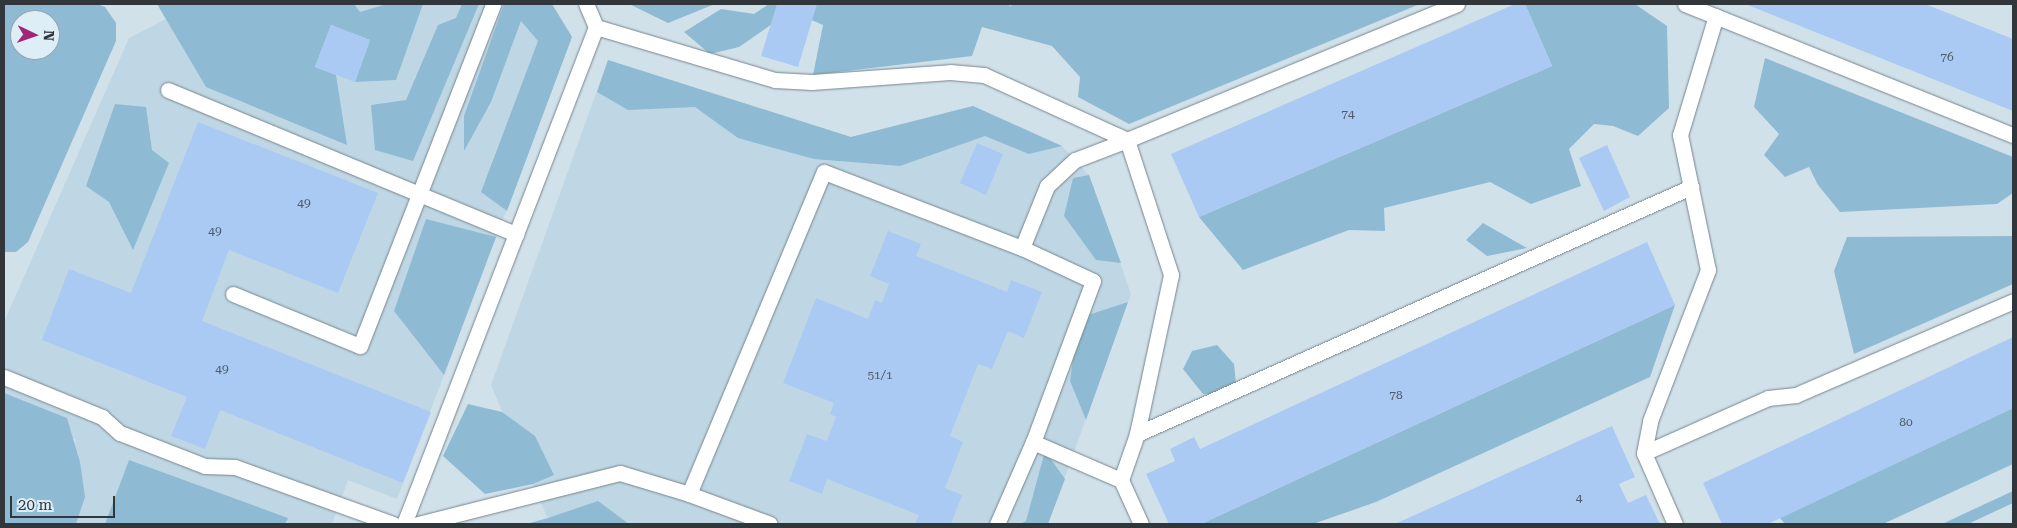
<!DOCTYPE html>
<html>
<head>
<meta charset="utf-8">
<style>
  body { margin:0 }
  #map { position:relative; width:2017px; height:528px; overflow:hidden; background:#d1e1ea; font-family:"Roboto Serif",serif }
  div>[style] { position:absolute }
  .built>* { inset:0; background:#bfd7e4 }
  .green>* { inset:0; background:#8ebbd3 }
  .building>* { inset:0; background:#aacaf3 }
  .roads { filter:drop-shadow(0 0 1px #76858d) drop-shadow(0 0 1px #76858d) }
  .service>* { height:15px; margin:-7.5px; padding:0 7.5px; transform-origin:7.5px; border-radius:7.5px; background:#fff }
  span { translate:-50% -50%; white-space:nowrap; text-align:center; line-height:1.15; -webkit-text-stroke:5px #deeef7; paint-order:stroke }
  .number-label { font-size:12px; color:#4e5b68 }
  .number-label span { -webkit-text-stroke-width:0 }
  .frame { position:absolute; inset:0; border:5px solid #30363a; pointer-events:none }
  .north { position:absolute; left:10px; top:10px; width:50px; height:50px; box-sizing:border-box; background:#deeef7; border:1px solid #98a4ab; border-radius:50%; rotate:93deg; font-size:14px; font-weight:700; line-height:20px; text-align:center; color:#30363a }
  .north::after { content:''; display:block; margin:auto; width:18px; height:22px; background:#a1257b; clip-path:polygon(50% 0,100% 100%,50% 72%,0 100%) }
  .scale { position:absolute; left:10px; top:496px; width:105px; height:22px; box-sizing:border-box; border:2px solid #30363a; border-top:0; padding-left:6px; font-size:15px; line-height:18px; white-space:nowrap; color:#30363a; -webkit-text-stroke:4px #deeef7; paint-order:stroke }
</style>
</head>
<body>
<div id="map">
  <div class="built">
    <i style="clip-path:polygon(179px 4px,552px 4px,572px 37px,397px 499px,348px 480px,332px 524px,48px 524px,76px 439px,4px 414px,4px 322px,129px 38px,174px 15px)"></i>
    <i style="clip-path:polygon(608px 60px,851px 137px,973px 106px,1062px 146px,1089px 175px,1131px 294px,1048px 524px,550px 524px,491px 385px)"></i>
  </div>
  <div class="green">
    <i style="clip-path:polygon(evenodd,4px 4px,97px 4px,105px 7px,116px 23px,116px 41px,28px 242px,16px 252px,4px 252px,4px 4px,20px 20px,50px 20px,50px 50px,20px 50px,20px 20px)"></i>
    <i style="clip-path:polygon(157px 4px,354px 4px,360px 12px,387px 4px,423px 4px,396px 80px,355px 82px,370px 40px,331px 25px,315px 67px,336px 75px,347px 145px,206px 87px)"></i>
    <i style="clip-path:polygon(462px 4px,479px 4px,413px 161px,375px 150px,371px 105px,406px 100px,438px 25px,456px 18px)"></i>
    <i style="clip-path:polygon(504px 4px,552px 4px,572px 37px,507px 211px,481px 192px,538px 41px,521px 21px,491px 102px,464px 151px,464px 116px)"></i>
    <i style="clip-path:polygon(629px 4px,715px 4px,668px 23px)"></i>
    <i style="clip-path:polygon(769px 4px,1006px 4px,1011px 6px,1012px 4px,1420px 4px,1129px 124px,1078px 97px,1080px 77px,1052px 46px,982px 27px,972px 56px,813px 75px,823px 25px,791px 11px,739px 47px,710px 54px,684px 32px,721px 9px,754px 14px)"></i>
    <i style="clip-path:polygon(1525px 4px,1635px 4px,1667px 26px,1669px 108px,1638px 136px,1613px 126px,1594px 124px,1569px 149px,1581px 186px,1531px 204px,1490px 182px,1384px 208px,1385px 231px,1349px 230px,1243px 270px,1199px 217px,1552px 66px)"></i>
    <i style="clip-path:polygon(1765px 58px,2013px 157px,2013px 193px,1997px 204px,1840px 212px,1818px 185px,1809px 167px,1785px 177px,1764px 155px,1779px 134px,1754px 107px)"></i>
    <i style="clip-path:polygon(608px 60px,851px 137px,973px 106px,1062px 146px,1029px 154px,985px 136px,900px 166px,814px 159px,738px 138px,695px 107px,628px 110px,597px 92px)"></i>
    <i style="clip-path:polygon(115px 104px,146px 107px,152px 150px,169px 163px,133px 250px,109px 202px,86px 186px)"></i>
    <i style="clip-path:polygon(1089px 175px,1121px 263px,1096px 260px,1064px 216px,1073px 178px)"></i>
    <i style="clip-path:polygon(426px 219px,496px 237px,444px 375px,394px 311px)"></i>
    <i style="clip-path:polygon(1483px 223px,1527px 248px,1487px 256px,1466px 240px)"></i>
    <i style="clip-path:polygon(2013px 236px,2013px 284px,1854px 354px,1834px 271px,1847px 237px)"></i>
    <i style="clip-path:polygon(1128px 302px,1086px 420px,1070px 381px,1079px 318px)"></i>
    <i style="clip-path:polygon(1675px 305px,1650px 377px,1376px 502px,1313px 524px,1201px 524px)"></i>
    <i style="clip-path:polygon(1217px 345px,1234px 364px,1237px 394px,1203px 394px,1183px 369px,1192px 351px)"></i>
    <i style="clip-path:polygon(4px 393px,67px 418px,80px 462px,85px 497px,76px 524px,4px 524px)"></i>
    <i style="clip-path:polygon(468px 404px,502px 412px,535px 436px,554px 475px,533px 484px,485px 494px,443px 456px)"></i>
    <i style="clip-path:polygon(2013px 408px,2013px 464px,1883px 524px,1785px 524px,1780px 518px)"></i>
    <i style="clip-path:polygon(1045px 451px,1065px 479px,1048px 524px,1020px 524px,1026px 521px)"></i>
    <i style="clip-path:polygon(129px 460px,288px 518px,285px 524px,105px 524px)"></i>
    <i style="clip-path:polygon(2013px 491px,2013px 503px,1968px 524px,1942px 524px)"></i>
    <i style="clip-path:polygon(598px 501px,629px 524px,526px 524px,548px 518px)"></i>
  </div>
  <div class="building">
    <i style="clip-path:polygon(777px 4px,817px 4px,798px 67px,761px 56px)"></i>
    <i style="clip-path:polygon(1515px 4px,1525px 4px,1552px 66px,1199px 217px,1171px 154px)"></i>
    <i style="clip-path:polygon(1745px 4px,1925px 4px,2013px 39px,2013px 111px)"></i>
    <i style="clip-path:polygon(331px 25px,370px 40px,355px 82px,315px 67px)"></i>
    <i style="clip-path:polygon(198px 122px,378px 193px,338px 293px,229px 250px,202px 321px,431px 412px,403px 483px,220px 410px,205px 449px,171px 436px,187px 397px,42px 340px,69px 269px,131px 293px)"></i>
    <i style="clip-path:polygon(977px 143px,1003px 154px,986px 195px,960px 183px)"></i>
    <i style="clip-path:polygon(1607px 145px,1630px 197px,1604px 211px,1579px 158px)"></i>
    <i style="clip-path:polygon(888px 231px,921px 244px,916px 256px,1007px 292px,1011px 280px,1042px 292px,1024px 338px,1008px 331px,992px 369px,978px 364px,950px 436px,963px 442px,945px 488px,962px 495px,951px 524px,915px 524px,919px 515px,827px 479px,822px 494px,789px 481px,807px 434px,827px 441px,836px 417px,830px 414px,834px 403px,783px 383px,816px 298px,868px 319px,875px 300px,882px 303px,889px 284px,870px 276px)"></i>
    <i style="clip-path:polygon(1647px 242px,1675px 305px,1201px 524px,1169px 524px,1146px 474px,1175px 461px,1170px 449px,1194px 437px,1200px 449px)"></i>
    <i style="clip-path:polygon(2013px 337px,2013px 408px,1768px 524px,1722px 524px,1703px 483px)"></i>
    <i style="clip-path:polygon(1612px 426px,1635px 477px,1619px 484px,1628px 503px,1646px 495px,1660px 524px,1395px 524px)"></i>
  </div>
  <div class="roads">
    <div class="service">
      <i style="left:1685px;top:4px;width:353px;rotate:21.8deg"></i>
      <i style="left:596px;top:27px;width:187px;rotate:16.5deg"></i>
      <i style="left:775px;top:80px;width:37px;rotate:3deg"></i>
      <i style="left:812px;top:82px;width:138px;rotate:-4.1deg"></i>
      <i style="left:950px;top:72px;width:34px;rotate:5deg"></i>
      <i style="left:984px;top:75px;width:157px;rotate:24.4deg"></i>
      <i style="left:1127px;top:140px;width:357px;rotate:-22.4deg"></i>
      <i style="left:168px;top:90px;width:377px;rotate:22.5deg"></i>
      <i style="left:1022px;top:248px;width:67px;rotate:-68deg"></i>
      <i style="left:1047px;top:186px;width:38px;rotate:-43deg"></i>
      <i style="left:1075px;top:160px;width:56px;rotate:-21deg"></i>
      <i style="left:1127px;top:140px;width:142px;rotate:71.9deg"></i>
      <i style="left:1171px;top:275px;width:163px;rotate:102.1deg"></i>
      <i style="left:1137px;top:434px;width:49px;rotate:109.2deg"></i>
      <i style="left:1121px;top:480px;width:48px;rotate:65.6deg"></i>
      <i style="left:233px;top:294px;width:137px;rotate:22.3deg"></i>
      <i style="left:360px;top:346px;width:367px;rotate:-68.7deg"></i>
      <i style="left:4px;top:377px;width:106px;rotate:22.2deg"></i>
      <i style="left:102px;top:417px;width:24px;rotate:42deg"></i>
      <i style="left:120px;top:433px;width:91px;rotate:21.2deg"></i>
      <i style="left:205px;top:466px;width:30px;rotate:2deg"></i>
      <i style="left:235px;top:467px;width:168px;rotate:19.8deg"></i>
      <i style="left:1137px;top:434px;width:607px;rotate:-24.03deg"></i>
      <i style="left:1033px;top:442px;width:96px;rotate:23.4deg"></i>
      <i style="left:1644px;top:453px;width:136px;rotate:-23.9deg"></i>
      <i style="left:1768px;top:398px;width:28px;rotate:-6deg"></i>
      <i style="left:1796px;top:395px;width:236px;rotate:-23.4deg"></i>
      <i style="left:689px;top:494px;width:349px;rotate:-67.3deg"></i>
      <i style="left:824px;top:172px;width:212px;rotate:21deg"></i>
      <i style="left:1022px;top:248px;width:78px;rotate:24.9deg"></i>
      <i style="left:1093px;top:281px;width:172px;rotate:110.4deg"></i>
      <i style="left:1033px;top:442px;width:90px;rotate:113.7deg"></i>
      <i style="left:404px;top:524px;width:533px;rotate:-68.88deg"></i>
      <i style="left:596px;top:27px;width:25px;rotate:-113deg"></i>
      <i style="left:418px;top:524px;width:208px;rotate:-14.2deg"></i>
      <i style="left:620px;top:473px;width:72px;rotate:16.9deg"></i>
      <i style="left:689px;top:494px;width:86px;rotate:20.3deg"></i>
      <i style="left:1675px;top:524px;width:77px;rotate:-113.6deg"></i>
      <i style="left:1644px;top:453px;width:33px;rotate:-79deg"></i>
      <i style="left:1650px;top:421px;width:162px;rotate:-69deg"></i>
      <i style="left:1708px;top:270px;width:138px;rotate:-101.7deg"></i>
      <i style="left:1680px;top:135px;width:124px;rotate:-73.2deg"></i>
    </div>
  </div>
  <div class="number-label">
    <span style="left:1947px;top:58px">76</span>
    <span style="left:1348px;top:115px">74</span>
    <span style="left:304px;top:204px">49</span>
    <span style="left:215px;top:232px">49</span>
    <span style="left:222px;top:370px">49</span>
    <span style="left:880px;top:376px">51/1</span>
    <span style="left:1396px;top:396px">78</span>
    <span style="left:1906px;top:423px">80</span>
    <span style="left:1579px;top:499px">4</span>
  </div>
  <div class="frame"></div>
  <div class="north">N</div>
  <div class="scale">20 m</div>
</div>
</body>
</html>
